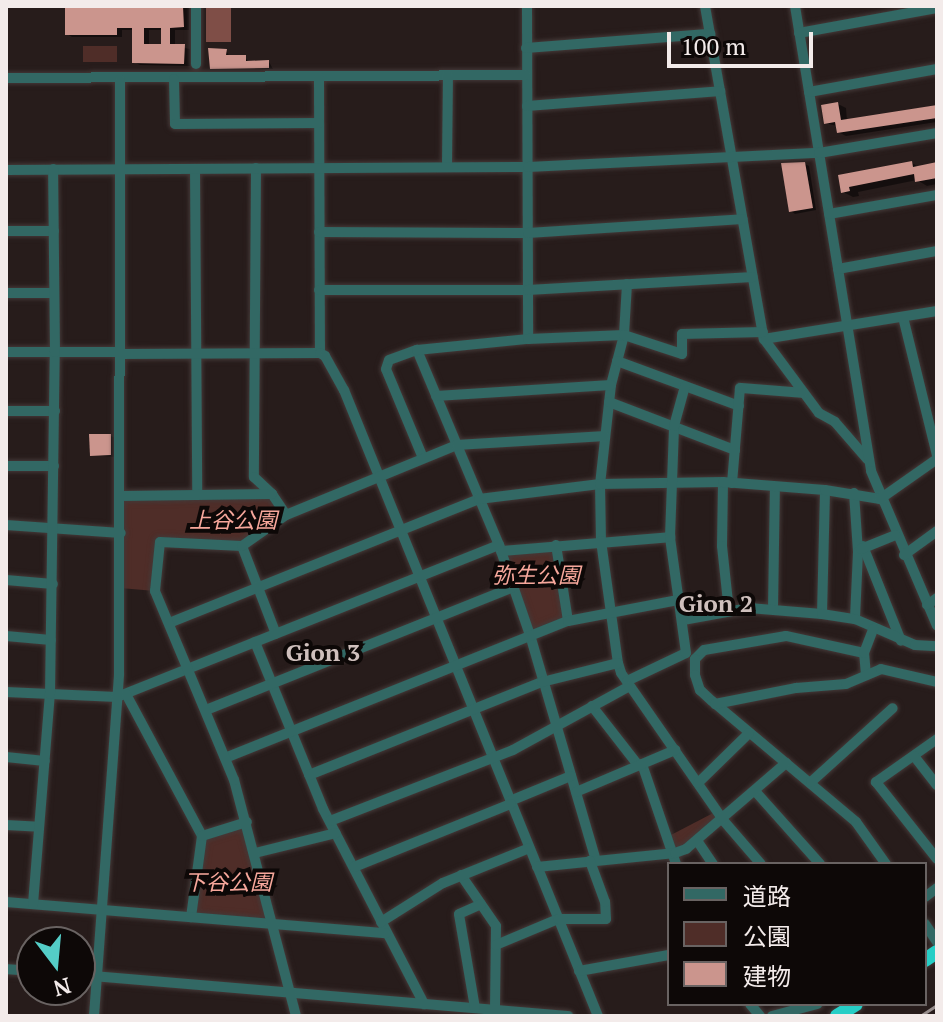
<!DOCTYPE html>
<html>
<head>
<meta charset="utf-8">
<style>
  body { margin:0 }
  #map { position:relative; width:943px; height:1022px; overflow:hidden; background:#271c1b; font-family:"PT Serif","Noto Sans JP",serif }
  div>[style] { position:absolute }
  .green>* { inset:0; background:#4f2d28 }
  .water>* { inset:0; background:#7f4e47 }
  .shadow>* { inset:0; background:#0007 }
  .building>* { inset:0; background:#cb958d }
  .roads { filter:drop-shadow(0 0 2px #443938) drop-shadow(0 0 2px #443938) }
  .minor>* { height:10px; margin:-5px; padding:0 5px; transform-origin:5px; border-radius:5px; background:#326864 }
  .highway>* { height:14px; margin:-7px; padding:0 7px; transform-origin:7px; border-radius:7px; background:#26cec6 }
  .rail>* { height:3px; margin:-1.5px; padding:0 1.5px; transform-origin:1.5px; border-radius:1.5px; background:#988e8d }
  span { translate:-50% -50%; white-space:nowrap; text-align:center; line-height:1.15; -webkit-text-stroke:8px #0d0807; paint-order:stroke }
  .park-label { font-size:22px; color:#f7a79b; font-style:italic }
  .neighbourhood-label { font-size:24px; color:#cfc0bd; font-weight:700 }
  .frame { position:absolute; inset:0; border:8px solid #f3ebea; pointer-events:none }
  .legend { position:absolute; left:667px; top:862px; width:260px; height:144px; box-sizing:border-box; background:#0d0807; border:2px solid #696362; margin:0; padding:10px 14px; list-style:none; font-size:24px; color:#f3ebea }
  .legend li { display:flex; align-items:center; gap:16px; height:40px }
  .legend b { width:40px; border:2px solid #696362 }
  .north { position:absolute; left:16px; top:926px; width:80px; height:80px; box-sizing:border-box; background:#0d0807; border:2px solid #696362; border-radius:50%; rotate:164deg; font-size:22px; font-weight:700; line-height:32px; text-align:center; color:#f3ebea }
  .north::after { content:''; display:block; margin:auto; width:28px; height:36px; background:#54cdc7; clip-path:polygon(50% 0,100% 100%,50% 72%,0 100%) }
  .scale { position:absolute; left:667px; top:32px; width:146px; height:36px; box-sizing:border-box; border:4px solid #f3ebea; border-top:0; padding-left:10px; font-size:24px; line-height:28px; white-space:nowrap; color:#f3ebea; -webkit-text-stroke:6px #0d0807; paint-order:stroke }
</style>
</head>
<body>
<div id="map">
  <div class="green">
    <i style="clip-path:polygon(83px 46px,117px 46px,117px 62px,83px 62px)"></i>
    <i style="clip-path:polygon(272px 494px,286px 515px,242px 546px,160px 542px,155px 591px,120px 588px,121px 496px)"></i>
    <i style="clip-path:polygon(556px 545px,568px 621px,530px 635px,501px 551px)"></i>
    <i style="clip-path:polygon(717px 811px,723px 820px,675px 853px,669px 836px)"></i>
    <i style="clip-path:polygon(247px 822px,272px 924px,191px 917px,202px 836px)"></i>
  </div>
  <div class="water">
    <i style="clip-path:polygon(206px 6px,231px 6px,231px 42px,206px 42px)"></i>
  </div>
  <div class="shadow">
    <i style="clip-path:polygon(evenodd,67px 6px,189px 6px,189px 30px,175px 30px,175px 46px,190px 49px,190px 66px,140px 65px,134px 62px,134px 30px,122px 30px,122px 37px,72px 37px,67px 34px,67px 6px,149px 30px,163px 30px,163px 46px,149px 46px,149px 30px)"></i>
    <i style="clip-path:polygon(226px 51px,230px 57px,245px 57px,249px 63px,269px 62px,273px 69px,212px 68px)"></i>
    <i style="clip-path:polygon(838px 104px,846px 108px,847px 121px,937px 105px,937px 122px,846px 136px,838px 132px,837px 126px,825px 123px)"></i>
    <i style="clip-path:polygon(912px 163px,920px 168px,937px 165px,937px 184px,927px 186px,917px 180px,858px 192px,859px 196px,853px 197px,843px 192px,840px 177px)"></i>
    <i style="clip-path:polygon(805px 164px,809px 166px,816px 210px,795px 214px,791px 211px)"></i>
    <i style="clip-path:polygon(111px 436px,115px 438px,115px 457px,92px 455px)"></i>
  </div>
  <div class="building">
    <i style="clip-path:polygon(evenodd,65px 6px,183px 6px,184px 27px,170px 28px,170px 44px,185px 44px,184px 64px,132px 63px,132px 28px,117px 28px,117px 35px,65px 35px,65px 6px,144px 28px,161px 28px,161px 44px,144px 44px,144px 28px)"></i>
    <i style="clip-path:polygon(208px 48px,227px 49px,226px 55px,246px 55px,246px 61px,269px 60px,269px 68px,210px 69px)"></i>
    <i style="clip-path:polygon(838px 102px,841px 120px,937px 105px,937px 118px,837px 133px,835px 122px,824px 124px,821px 105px)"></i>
    <i style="clip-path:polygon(912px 161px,913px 167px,937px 162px,937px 178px,915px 182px,914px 174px,849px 187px,850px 191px,841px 193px,838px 175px)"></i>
    <i style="clip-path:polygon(805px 162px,813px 208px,789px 212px,781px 163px)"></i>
    <i style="clip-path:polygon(89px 434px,111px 434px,111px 455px,90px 456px)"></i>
  </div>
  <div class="roads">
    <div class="minor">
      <i style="left:527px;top:6px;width:333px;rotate:89.8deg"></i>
      <i style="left:705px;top:6px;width:338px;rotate:80deg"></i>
      <i style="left:764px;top:339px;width:92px;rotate:53.4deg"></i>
      <i style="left:819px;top:413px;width:18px;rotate:29deg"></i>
      <i style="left:835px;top:422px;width:49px;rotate:49.1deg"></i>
      <i style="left:795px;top:6px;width:471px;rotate:80.7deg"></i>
      <i style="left:871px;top:471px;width:168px;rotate:66.9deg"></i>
      <i style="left:799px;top:33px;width:140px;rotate:-10.3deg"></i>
      <i style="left:526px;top:48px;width:185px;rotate:-4.4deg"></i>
      <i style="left:196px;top:64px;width:58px;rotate:-90deg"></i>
      <i style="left:6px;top:78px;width:520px;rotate:-0.33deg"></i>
      <i style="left:319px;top:78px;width:275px;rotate:89.8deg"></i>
      <i style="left:174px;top:79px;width:45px;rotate:88.7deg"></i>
      <i style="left:175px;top:124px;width:144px;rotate:-0.4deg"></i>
      <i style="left:809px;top:92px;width:130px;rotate:-10.2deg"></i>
      <i style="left:527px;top:106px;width:194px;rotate:-4.4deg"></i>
      <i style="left:447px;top:167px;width:91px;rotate:-89.4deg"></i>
      <i style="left:256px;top:168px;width:309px;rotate:90.4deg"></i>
      <i style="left:254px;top:477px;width:25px;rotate:43deg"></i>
      <i style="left:272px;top:494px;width:25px;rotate:56deg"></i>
      <i style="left:195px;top:169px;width:326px;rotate:89.6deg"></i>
      <i style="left:6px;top:170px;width:522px;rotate:-0.33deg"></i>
      <i style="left:528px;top:167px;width:291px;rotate:-2.8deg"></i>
      <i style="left:819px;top:153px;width:120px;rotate:-9.6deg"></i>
      <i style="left:829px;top:214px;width:110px;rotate:-10deg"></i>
      <i style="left:6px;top:231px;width:48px"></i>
      <i style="left:319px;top:232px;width:209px;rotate:0.3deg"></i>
      <i style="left:528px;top:233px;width:215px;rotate:-3.7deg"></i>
      <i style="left:838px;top:269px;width:101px;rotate:-10.3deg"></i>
      <i style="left:627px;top:284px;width:51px;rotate:93.4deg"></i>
      <i style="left:624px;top:335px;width:52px;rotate:104.6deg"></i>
      <i style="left:611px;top:385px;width:100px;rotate:96.3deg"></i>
      <i style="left:600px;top:484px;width:57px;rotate:89deg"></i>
      <i style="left:601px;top:541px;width:123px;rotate:82.1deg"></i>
      <i style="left:618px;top:663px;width:10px;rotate:73deg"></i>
      <i style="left:621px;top:673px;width:179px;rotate:55.2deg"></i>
      <i style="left:723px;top:820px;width:58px;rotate:49.2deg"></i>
      <i style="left:319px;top:290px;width:209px"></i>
      <i style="left:528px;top:290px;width:225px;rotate:-3.3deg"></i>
      <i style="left:6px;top:293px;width:48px"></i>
      <i style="left:903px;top:317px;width:142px;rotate:76.2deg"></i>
      <i style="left:764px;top:339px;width:175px;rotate:-9.2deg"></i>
      <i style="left:417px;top:350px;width:212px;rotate:67.2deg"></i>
      <i style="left:499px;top:545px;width:95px;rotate:71deg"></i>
      <i style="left:530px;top:635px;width:234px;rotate:73.7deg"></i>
      <i style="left:6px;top:352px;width:114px"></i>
      <i style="left:120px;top:354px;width:200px;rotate:-0.3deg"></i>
      <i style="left:320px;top:353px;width:6px;rotate:31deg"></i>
      <i style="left:325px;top:356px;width:39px;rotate:61deg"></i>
      <i style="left:344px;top:390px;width:676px;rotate:67.92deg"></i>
      <i style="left:617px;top:361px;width:130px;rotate:20.2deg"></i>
      <i style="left:436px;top:396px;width:175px;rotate:-3.6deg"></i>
      <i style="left:609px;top:402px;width:135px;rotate:20.9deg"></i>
      <i style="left:6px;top:411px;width:49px"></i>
      <i style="left:423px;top:458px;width:96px;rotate:-112.6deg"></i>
      <i style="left:386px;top:369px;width:9px;rotate:-72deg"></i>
      <i style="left:389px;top:360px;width:30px;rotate:-20deg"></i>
      <i style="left:417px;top:350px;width:112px;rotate:-5.7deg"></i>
      <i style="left:528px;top:339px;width:96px;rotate:-2.4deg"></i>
      <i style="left:624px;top:335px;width:61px;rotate:18.1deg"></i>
      <i style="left:682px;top:354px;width:20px;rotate:-90deg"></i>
      <i style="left:682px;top:334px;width:81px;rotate:-1.4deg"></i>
      <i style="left:6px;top:466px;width:48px"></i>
      <i style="left:723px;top:482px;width:64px;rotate:90.9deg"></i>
      <i style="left:722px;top:546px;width:65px;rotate:83.9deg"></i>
      <i style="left:732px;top:483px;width:95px;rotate:-85.2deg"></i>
      <i style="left:740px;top:388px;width:63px;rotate:4.5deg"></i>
      <i style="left:854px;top:493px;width:59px;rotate:86.1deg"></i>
      <i style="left:858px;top:552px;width:67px;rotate:92.6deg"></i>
      <i style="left:121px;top:496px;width:151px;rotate:-0.8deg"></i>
      <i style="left:6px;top:525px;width:115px;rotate:4deg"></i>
      <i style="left:556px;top:545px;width:77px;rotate:81deg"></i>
      <i style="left:242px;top:546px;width:94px;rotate:68.9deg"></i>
      <i style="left:863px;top:546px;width:102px;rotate:68.2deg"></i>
      <i style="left:861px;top:549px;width:37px;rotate:-22deg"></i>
      <i style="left:501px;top:551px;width:170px;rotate:-4.7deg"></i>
      <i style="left:904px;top:555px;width:41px;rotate:-36deg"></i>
      <i style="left:6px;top:580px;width:47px;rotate:4.9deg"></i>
      <i style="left:927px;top:605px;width:12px;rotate:-35deg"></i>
      <i style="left:773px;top:609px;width:122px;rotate:-89.1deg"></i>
      <i style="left:822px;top:614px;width:124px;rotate:-88.6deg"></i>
      <i style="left:683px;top:620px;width:67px;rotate:-10.3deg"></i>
      <i style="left:749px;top:608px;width:73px;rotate:4.7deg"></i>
      <i style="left:822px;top:614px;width:33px;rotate:9deg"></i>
      <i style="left:855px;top:619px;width:65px;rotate:23.4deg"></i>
      <i style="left:915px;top:645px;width:22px;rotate:3deg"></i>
      <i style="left:169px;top:623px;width:334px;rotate:-21.8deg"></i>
      <i style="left:479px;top:499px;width:122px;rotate:-7.1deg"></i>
      <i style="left:600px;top:484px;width:123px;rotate:-0.9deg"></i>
      <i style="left:723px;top:482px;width:102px;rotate:4.5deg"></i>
      <i style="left:825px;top:490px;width:56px;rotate:9.3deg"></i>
      <i style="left:880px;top:499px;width:70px;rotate:-35.1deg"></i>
      <i style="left:6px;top:636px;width:45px;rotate:5.1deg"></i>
      <i style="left:255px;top:642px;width:180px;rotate:67.8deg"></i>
      <i style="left:323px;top:809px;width:220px;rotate:62.6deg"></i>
      <i style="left:864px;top:653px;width:80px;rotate:-167.7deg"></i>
      <i style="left:786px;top:636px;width:83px;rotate:170.3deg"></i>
      <i style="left:704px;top:650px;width:13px;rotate:135deg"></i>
      <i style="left:695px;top:659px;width:16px;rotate:90deg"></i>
      <i style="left:695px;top:675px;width:16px;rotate:72deg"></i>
      <i style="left:700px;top:690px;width:16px;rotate:43deg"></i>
      <i style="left:712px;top:701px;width:188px;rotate:40deg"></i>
      <i style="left:856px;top:822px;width:52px;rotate:54.5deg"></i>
      <i style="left:866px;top:675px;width:22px;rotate:-95deg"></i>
      <i style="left:864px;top:653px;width:26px;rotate:-69deg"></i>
      <i style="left:627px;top:681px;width:65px;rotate:-25.4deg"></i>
      <i style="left:686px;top:653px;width:117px;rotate:-97.9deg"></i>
      <i style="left:670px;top:537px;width:111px;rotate:-87.9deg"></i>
      <i style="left:674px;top:426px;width:41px;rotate:-74.6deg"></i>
      <i style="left:6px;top:692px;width:111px;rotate:2.6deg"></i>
      <i style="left:117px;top:697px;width:411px;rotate:-21.7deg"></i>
      <i style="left:126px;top:694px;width:161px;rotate:61.8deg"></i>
      <i style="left:202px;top:836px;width:82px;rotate:97.7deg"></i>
      <i style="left:715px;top:704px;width:83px;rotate:-11.2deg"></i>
      <i style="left:796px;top:688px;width:50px;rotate:-4.6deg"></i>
      <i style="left:846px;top:684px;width:38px;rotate:-23deg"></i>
      <i style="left:881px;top:669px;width:57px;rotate:13.1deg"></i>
      <i style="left:592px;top:706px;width:75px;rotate:52.1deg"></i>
      <i style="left:206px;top:710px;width:331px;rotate:-21.8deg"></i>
      <i style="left:937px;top:739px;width:75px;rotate:144.8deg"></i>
      <i style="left:876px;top:782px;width:98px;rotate:51.6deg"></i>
      <i style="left:914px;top:756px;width:37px;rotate:52deg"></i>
      <i style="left:6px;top:757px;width:39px;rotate:6deg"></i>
      <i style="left:225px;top:758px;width:369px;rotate:-21.8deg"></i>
      <i style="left:568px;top:621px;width:112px;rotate:-10.8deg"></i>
      <i style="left:642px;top:764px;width:106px;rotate:71.2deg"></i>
      <i style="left:309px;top:775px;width:251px;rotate:-21.8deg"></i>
      <i style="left:542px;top:682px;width:78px;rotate:-14deg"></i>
      <i style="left:811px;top:782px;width:110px;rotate:-42.1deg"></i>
      <i style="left:698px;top:783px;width:71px;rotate:-44.4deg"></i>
      <i style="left:755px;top:791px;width:98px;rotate:48.3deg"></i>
      <i style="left:576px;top:792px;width:108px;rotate:-23deg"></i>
      <i style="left:510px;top:801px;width:66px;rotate:-22.3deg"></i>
      <i style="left:330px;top:821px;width:196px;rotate:-21.2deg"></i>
      <i style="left:513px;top:750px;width:133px;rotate:-28.7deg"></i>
      <i style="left:6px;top:825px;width:33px;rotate:3deg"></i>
      <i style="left:202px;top:836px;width:47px;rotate:-17.3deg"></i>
      <i style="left:698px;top:842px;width:27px;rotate:56deg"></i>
      <i style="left:255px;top:853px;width:83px;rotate:-13.9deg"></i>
      <i style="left:354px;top:867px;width:169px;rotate:-21.9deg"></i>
      <i style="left:537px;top:867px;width:139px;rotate:-5.8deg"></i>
      <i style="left:675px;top:853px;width:12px;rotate:-20deg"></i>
      <i style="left:686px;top:849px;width:132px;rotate:-40.7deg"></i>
      <i style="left:461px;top:875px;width:62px;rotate:55.5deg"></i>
      <i style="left:496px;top:926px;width:84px;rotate:90.7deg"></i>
      <i style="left:925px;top:897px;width:15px;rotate:-37deg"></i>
      <i style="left:6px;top:902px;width:381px;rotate:4.7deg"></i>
      <i style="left:33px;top:904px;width:211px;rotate:-85.4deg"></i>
      <i style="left:50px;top:694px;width:342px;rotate:-89.2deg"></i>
      <i style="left:55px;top:352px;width:183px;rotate:-90.6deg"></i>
      <i style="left:381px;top:922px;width:73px;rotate:-32.2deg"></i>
      <i style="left:443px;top:883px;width:93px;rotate:-22.1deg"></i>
      <i style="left:925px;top:924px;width:22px;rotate:56deg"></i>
      <i style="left:496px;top:945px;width:67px;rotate:-22.8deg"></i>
      <i style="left:558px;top:919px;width:48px"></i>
      <i style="left:606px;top:919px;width:17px;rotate:-93deg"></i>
      <i style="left:605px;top:902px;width:44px;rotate:-110.1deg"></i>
      <i style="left:6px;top:969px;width:26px;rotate:4deg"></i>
      <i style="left:579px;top:971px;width:91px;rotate:-10.1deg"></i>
      <i style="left:80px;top:975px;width:490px;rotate:4.8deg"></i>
      <i style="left:750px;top:1004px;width:16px;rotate:50deg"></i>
      <i style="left:475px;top:1008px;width:95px;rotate:-99.7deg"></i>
      <i style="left:459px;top:914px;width:24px;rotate:-24deg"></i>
      <i style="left:94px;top:1016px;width:342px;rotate:-85.8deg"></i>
      <i style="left:119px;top:675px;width:595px;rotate:-89.9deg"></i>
      <i style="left:296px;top:1016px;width:244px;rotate:-104.7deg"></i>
      <i style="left:234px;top:780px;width:205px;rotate:-112.7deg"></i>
      <i style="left:155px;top:591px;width:49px;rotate:-84.2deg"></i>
      <i style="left:160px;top:542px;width:82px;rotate:2.8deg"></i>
      <i style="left:242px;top:546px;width:54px;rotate:-35.2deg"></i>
      <i style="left:286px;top:515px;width:185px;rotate:-22.3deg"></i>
      <i style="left:457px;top:445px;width:148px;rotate:-3.5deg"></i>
      <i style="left:772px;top:1016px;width:47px;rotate:-14.9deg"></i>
    </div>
    <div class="highway">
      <i style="left:925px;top:960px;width:14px;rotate:-34deg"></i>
      <i style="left:837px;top:1016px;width:22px;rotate:-32deg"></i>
    </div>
  </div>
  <div class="rail">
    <i style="left:920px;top:1016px;width:20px;rotate:-33deg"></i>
  </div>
  <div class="park-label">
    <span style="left:233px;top:520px">上谷公園</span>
    <span style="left:536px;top:575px">弥生公園</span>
    <span style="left:228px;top:882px">下谷公園</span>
  </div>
  <div class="neighbourhood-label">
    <span style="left:716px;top:604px">Gion 2</span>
    <span style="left:323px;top:653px">Gion 3</span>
  </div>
  <div class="frame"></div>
  <ul class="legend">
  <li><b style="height:10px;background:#326864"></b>道路</li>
  <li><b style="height:22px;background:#4f2d28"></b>公園</li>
  <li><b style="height:22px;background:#cb958d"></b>建物</li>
  </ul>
  <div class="north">N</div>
  <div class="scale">100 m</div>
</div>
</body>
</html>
